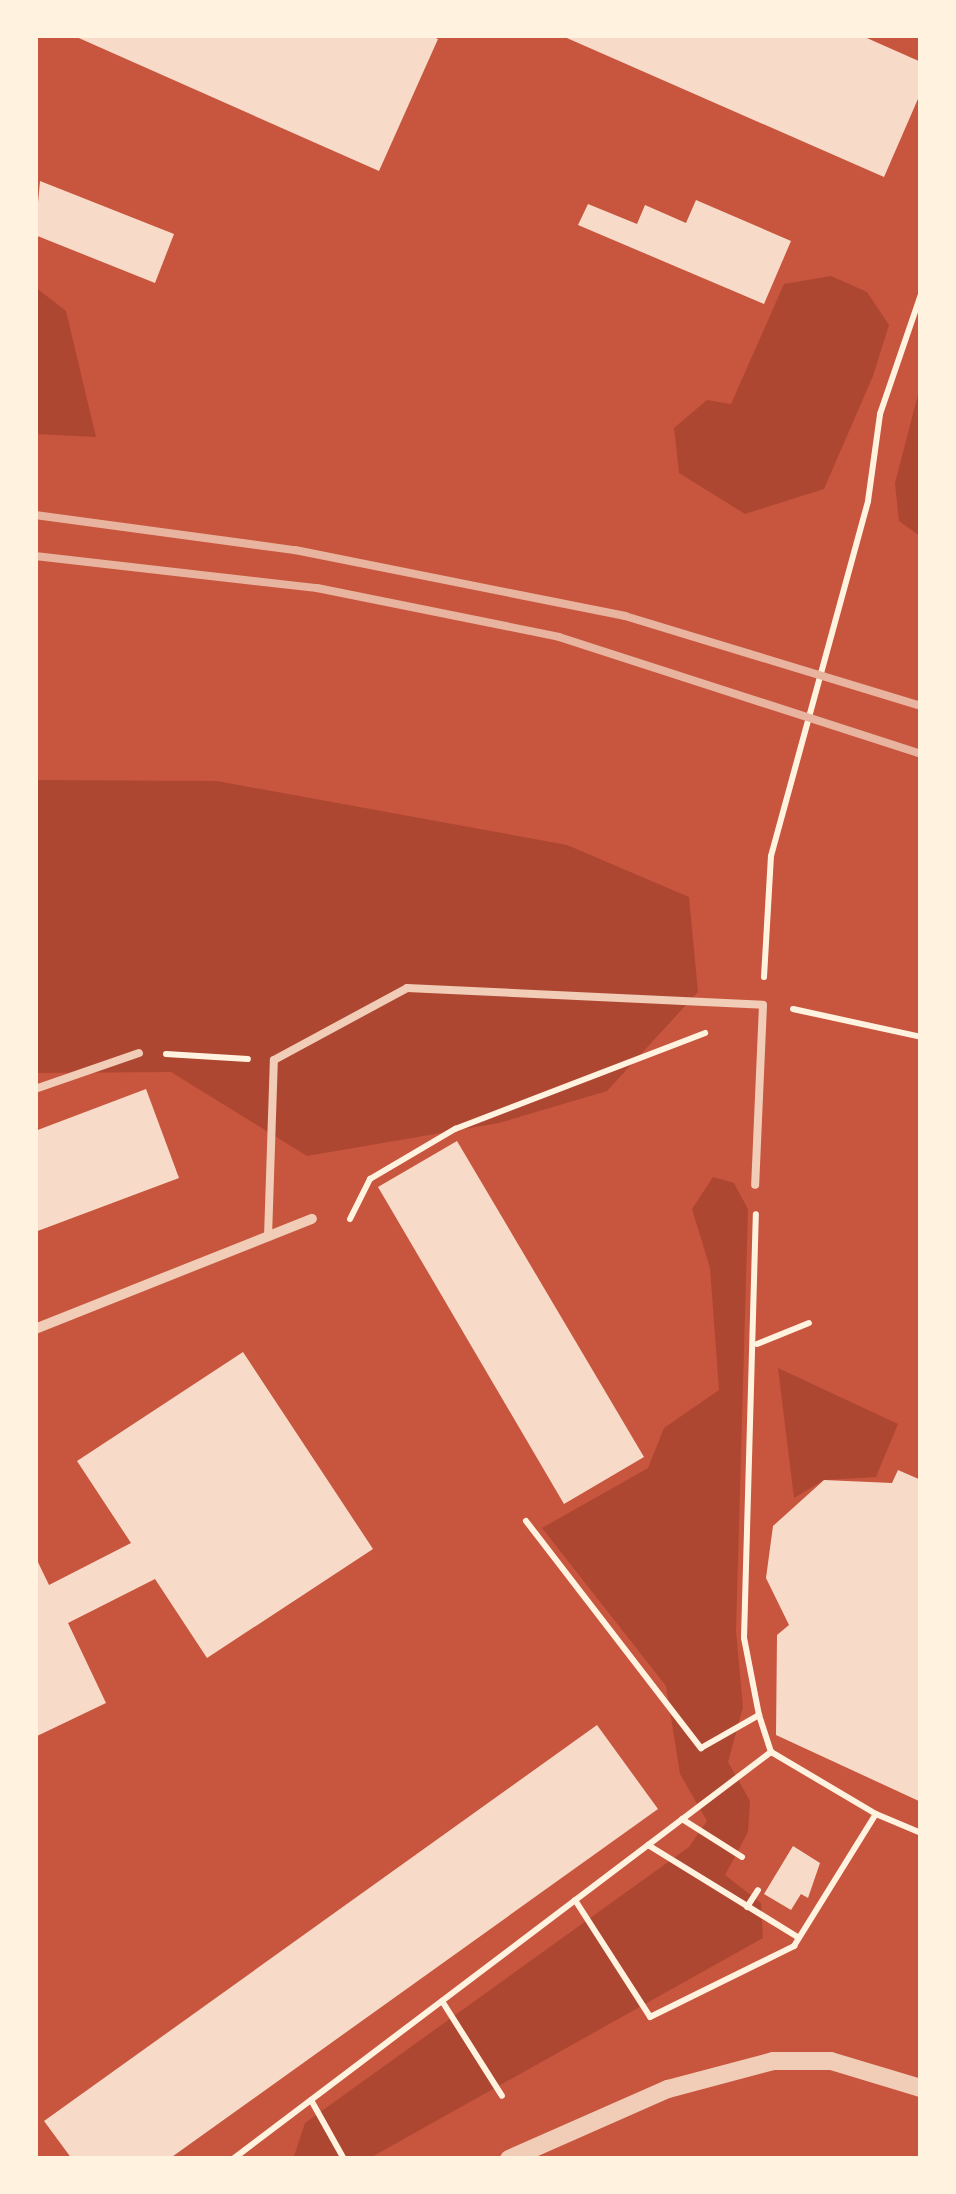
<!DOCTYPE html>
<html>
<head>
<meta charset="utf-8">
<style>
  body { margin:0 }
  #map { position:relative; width:956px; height:2194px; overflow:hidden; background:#c8553d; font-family:Georgia,serif }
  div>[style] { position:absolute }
  .green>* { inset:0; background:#ae4732 }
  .building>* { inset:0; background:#f7dbc8 }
  .path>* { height:6px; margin:-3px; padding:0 3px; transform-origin:3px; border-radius:3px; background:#fff3e0 }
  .service>* { height:8px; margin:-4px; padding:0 4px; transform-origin:4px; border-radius:4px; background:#f1ccb7 }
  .pedestrian>* { height:9px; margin:-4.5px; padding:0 4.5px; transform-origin:4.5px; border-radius:4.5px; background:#f1ccb7 }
  .minor>* { height:10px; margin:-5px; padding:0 5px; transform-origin:5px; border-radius:5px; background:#f1ccb7 }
  .tertiary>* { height:18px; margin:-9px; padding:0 9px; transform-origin:9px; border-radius:9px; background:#f1ccb7 }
  .rail>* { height:8px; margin:-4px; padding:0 4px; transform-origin:4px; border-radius:4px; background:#e9b49f }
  span { translate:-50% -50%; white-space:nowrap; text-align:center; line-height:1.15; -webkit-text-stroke:10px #fff3e0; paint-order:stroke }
  .frame { position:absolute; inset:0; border:38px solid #fff3e0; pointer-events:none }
</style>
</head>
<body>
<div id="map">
  <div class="green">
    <i style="clip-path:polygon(831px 276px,867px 292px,889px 325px,873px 376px,824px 489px,745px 514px,679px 473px,674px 428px,707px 400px,731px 404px,784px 284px)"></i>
    <i style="clip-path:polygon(35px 287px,66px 311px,96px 437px,35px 434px)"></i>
    <i style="clip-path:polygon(921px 383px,921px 534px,917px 534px,899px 521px,895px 483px)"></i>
    <i style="clip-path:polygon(35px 780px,217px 781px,567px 845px,689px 897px,698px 992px,607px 1091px,499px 1123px,307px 1156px,171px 1072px,35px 1073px)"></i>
    <i style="clip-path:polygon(713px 1177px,734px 1183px,748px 1209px,736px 1631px,743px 1707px,728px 1762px,750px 1801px,748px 1832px,725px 1875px,761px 1903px,763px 1938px,368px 2159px,293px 2159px,305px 2123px,689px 1847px,707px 1821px,680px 1774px,666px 1686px,542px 1528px,648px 1468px,664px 1428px,719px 1390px,710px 1268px,692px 1209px)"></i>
    <i style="clip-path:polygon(778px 1368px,898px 1424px,876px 1477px,824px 1480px,794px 1498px)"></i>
  </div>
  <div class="building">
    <i style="clip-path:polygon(72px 35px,428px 35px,438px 39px,379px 171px)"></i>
    <i style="clip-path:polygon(560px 35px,860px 35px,921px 62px,921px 92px,884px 177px)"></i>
    <i style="clip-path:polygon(40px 181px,174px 234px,155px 283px,35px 235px)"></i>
    <i style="clip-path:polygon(696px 200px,791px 241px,764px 304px,578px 225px,588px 204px,637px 224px,645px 205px,686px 223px)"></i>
    <i style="clip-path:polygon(146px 1089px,179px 1178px,35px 1232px,35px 1131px)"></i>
    <i style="clip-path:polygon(457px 1141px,644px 1457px,564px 1504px,378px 1187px)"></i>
    <i style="clip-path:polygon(243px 1352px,373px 1549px,207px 1658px,155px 1579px,68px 1623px,106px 1703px,35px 1737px,35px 1556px,49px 1585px,131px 1543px,77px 1461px)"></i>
    <i style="clip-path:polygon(898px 1470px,921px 1480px,921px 1802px,776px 1735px,777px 1635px,789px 1625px,766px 1578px,773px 1526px,824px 1480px,892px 1483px)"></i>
    <i style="clip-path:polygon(597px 1725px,658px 1809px,169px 2159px,72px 2159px,44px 2121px)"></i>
    <i style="clip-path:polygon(793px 1846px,820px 1863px,808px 1898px,801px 1894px,791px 1910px,764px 1894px)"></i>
  </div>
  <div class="path">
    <i style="left:764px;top:977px;width:121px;rotate:-86.7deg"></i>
    <i style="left:771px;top:856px;width:368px;rotate:-74.7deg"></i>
    <i style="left:868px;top:501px;width:88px;rotate:-82.1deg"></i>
    <i style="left:880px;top:414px;width:127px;rotate:-71.1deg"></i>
    <i style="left:793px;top:1009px;width:131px;rotate:12.3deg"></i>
    <i style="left:166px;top:1054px;width:82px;rotate:3.5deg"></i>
    <i style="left:350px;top:1219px;width:45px;rotate:-63.4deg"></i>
    <i style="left:370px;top:1179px;width:99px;rotate:-30.5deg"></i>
    <i style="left:455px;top:1129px;width:268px;rotate:-21deg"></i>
    <i style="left:757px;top:1344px;width:56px;rotate:-22deg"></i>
    <i style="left:526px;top:1521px;width:287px;rotate:52.4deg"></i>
    <i style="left:701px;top:1748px;width:67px;rotate:-29.6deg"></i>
    <i style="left:876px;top:1814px;width:49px;rotate:22.9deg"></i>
    <i style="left:682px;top:1819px;width:71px;rotate:32.3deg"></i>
    <i style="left:648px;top:1845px;width:177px;rotate:31.6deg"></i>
    <i style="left:575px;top:1900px;width:139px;rotate:57.3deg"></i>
    <i style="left:650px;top:2017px;width:161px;rotate:-26.2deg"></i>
    <i style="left:794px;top:1946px;width:155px;rotate:-58.2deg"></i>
    <i style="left:876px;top:1814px;width:122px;rotate:-149.4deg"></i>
    <i style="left:771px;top:1752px;width:39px;rotate:-108deg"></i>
    <i style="left:759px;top:1715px;width:78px;rotate:-101deg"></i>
    <i style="left:744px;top:1638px;width:424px;rotate:-88.4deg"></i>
    <i style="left:747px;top:1907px;width:20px;rotate:-57deg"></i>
    <i style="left:442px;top:2001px;width:112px;rotate:57.7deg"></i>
    <i style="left:311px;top:2100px;width:68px;rotate:60.8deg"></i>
    <i style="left:233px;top:2159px;width:675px;rotate:-37.11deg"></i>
  </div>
  <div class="service">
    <i style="left:35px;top:1089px;width:110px;rotate:-19.1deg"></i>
    <i style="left:268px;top:1237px;width:177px;rotate:-88.1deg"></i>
    <i style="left:274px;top:1060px;width:151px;rotate:-28.4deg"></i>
    <i style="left:407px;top:988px;width:356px;rotate:2.7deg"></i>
    <i style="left:763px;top:1005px;width:180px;rotate:92.5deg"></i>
  </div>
  <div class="pedestrian">
    <i style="left:920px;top:2159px;width:1px;rotate:-45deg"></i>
  </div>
  <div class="minor">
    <i style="left:35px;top:1329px;width:298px;rotate:-21.7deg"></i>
  </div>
  <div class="tertiary">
    <i style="left:509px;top:2159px;width:174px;rotate:-23.8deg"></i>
    <i style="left:668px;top:2089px;width:109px;rotate:-14.9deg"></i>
    <i style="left:773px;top:2061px;width:58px"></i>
    <i style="left:831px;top:2061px;width:94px;rotate:16.7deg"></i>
  </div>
  <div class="rail">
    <i style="left:35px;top:515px;width:262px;rotate:7.7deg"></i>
    <i style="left:295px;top:550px;width:337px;rotate:11.3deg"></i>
    <i style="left:625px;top:616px;width:309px;rotate:16.9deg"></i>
    <i style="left:35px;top:556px;width:284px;rotate:6.5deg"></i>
    <i style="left:317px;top:588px;width:247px;rotate:11.4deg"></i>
    <i style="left:559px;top:637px;width:380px;rotate:17.9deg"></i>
  </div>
  <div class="frame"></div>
</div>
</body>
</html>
